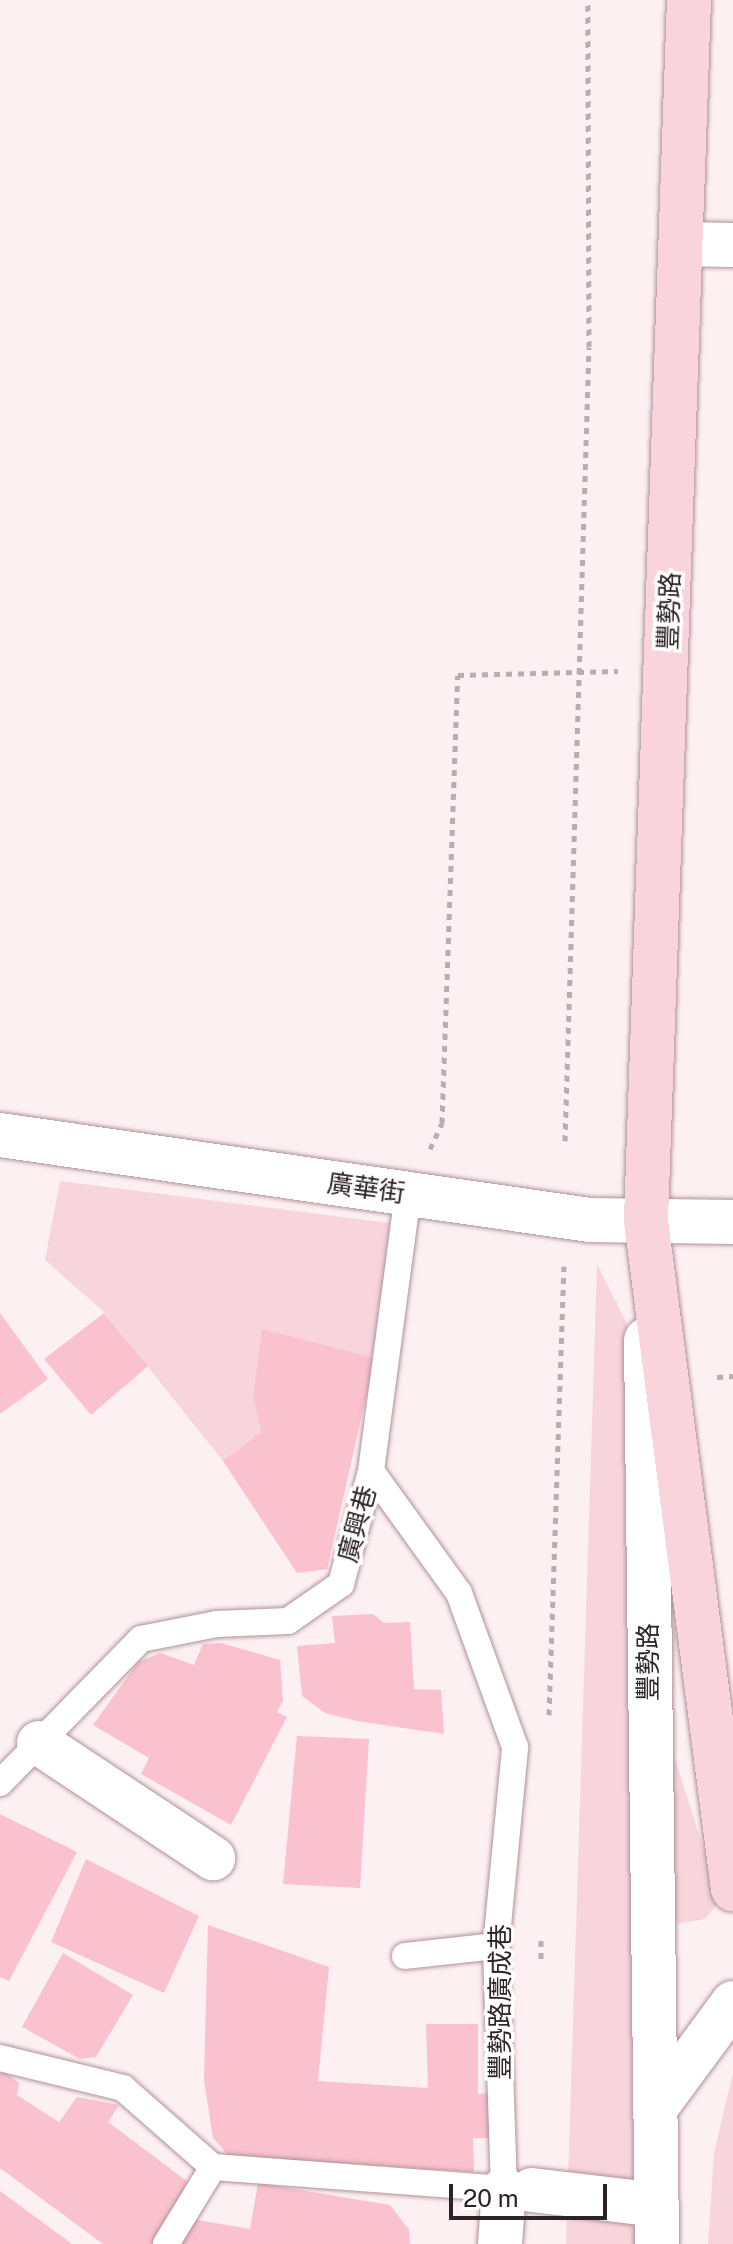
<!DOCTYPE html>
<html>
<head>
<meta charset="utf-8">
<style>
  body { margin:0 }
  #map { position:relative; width:733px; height:2244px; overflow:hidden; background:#fdf0f3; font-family:"Public Sans","Noto Sans TC",sans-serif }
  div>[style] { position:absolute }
  .green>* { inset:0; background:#f8d5dd }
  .building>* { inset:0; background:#fac1cf }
  .path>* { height:5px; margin-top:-2.5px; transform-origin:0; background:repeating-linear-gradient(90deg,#baadb0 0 6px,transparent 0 12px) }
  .roads { filter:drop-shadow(0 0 2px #af9299) drop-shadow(0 0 2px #af9299) }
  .lane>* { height:26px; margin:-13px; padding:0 13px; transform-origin:13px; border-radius:13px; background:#fff }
  .street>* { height:44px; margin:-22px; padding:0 22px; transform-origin:22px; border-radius:22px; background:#fff }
  .secondary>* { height:44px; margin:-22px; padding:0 22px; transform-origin:22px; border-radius:22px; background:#fff }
  .primary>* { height:44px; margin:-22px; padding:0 22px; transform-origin:22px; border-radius:22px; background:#f9d4dd }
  span { translate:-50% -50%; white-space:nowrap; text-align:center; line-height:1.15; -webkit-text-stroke:7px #fff; paint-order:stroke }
  .street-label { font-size:26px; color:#2d2225 }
  .scale { position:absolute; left:449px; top:2184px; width:158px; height:36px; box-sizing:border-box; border:4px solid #2d2225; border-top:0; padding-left:10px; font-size:24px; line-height:28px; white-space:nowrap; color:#2d2225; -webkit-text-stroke:6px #fff; paint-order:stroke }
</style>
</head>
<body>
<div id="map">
  <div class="green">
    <i style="clip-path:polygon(60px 1181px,390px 1223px,375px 1358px,262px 1330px,253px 1395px,261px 1432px,223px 1461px,105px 1313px,45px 1260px)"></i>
    <i style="clip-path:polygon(597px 1264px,627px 1324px,644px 2244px,566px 2244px)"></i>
    <i style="clip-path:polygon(661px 1715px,720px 1900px,705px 1919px,664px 1926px)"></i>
    <i style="clip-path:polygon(733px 2072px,733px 2244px,708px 2244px,714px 2153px)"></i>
  </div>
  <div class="building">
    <i style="clip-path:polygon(0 1313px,48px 1379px,0 1414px)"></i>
    <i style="clip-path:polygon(104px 1313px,148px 1366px,91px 1415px,44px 1359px)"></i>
    <i style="clip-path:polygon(262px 1329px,375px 1358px,327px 1569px,297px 1573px,223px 1461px,261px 1432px,253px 1395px)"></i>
    <i style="clip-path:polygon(373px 1614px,384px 1623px,410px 1622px,414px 1689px,441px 1690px,444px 1734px,357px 1721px,325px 1713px,302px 1696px,297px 1646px,335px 1643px,332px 1616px)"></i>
    <i style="clip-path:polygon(221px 1643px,280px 1660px,283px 1701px,277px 1712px,287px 1717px,231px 1825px,141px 1774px,149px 1758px,93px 1725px,138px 1662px,160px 1653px,194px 1665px,203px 1644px)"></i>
    <i style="clip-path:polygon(297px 1736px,369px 1739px,360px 1888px,283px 1884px)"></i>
    <i style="clip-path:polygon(0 1814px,77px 1852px,9px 1981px,0 1977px)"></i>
    <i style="clip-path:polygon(86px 1859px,199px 1916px,164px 1993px,51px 1942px)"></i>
    <i style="clip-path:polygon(208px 1925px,329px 1967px,318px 2081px,428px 2088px,426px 2024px,478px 2024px,478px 2094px,489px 2093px,489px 2138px,473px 2138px,474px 2172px,229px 2156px,213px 2138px,204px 2080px)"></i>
    <i style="clip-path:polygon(63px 1953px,133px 1995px,96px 2057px,80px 2059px,22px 2027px)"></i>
    <i style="clip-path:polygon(0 2068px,19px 2083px,17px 2095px,59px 2122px,77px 2097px,119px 2105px,108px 2122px,188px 2182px,151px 2244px,103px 2244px,0 2168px)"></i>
    <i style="clip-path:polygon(258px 2183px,390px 2205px,409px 2230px,410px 2244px,178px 2244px,192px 2219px,250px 2229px)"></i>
    <i style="clip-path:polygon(0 2191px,72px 2244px,0 2244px)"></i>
  </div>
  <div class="path">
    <i style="left:565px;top:1141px;width:794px;rotate:-88.27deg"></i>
    <i style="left:589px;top:347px;width:347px;rotate:-90.2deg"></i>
    <i style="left:430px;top:1149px;width:29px;rotate:-65deg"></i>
    <i style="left:442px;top:1123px;width:448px;rotate:-88deg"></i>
    <i style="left:458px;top:675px;width:160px;rotate:-1.4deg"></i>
    <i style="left:717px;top:1377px;width:16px;rotate:-4deg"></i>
    <i style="left:549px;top:1715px;width:449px;rotate:-88.1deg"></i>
    <i style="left:541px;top:1959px;width:22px;rotate:-90deg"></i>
  </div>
  <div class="roads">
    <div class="lane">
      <i style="left:0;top:1783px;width:202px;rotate:-45.6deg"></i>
      <i style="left:141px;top:1639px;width:77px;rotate:-11.2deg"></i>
      <i style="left:217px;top:1624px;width:71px;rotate:-2.4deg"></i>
      <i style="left:288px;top:1621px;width:65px;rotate:-34.9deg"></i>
      <i style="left:341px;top:1584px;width:117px;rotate:-75.1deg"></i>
      <i style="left:371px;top:1471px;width:278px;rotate:-82.4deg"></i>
      <i style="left:405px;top:1956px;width:92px;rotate:-6.3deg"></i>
      <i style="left:0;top:2058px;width:127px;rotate:13.7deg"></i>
      <i style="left:123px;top:2088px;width:120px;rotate:41.3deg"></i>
      <i style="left:166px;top:2244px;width:90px;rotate:-58.6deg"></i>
      <i style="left:213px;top:2167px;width:292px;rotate:4.3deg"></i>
      <i style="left:504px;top:2189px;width:243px;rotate:-91.9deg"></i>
      <i style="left:496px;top:1946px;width:200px;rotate:-84.5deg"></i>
      <i style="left:515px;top:1747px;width:164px;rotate:-110deg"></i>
      <i style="left:459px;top:1593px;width:150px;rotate:-125.8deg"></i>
    </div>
    <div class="street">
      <i style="left:683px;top:244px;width:50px;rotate:1.1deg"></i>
      <i style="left:0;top:1135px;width:596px;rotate:8.2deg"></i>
      <i style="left:590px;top:1220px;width:143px;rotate:0.8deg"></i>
      <i style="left:39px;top:1743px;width:209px;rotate:33.5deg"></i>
      <i style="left:532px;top:2190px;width:126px;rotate:6.8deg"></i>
      <i style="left:500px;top:2244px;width:55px;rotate:-85.8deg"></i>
    </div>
    <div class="secondary">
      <i style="left:646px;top:1340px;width:904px;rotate:89.3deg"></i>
      <i style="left:660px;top:2102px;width:123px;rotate:-53.6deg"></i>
    </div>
    <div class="primary">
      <i style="left:689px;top:0;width:1222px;rotate:92.02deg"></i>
      <i style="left:646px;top:1221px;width:674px;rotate:82.58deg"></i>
    </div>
  </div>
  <div class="street-label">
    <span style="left:669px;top:611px;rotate:-88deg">豐勢路</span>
    <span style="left:366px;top:1188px;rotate:8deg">廣華街</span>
    <span style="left:357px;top:1524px;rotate:-75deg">廣興巷</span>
    <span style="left:648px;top:1662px;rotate:-90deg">豐勢路</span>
    <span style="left:500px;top:2002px;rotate:-90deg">豐勢路廣成巷</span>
  </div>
  <div class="scale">20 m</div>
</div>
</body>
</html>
